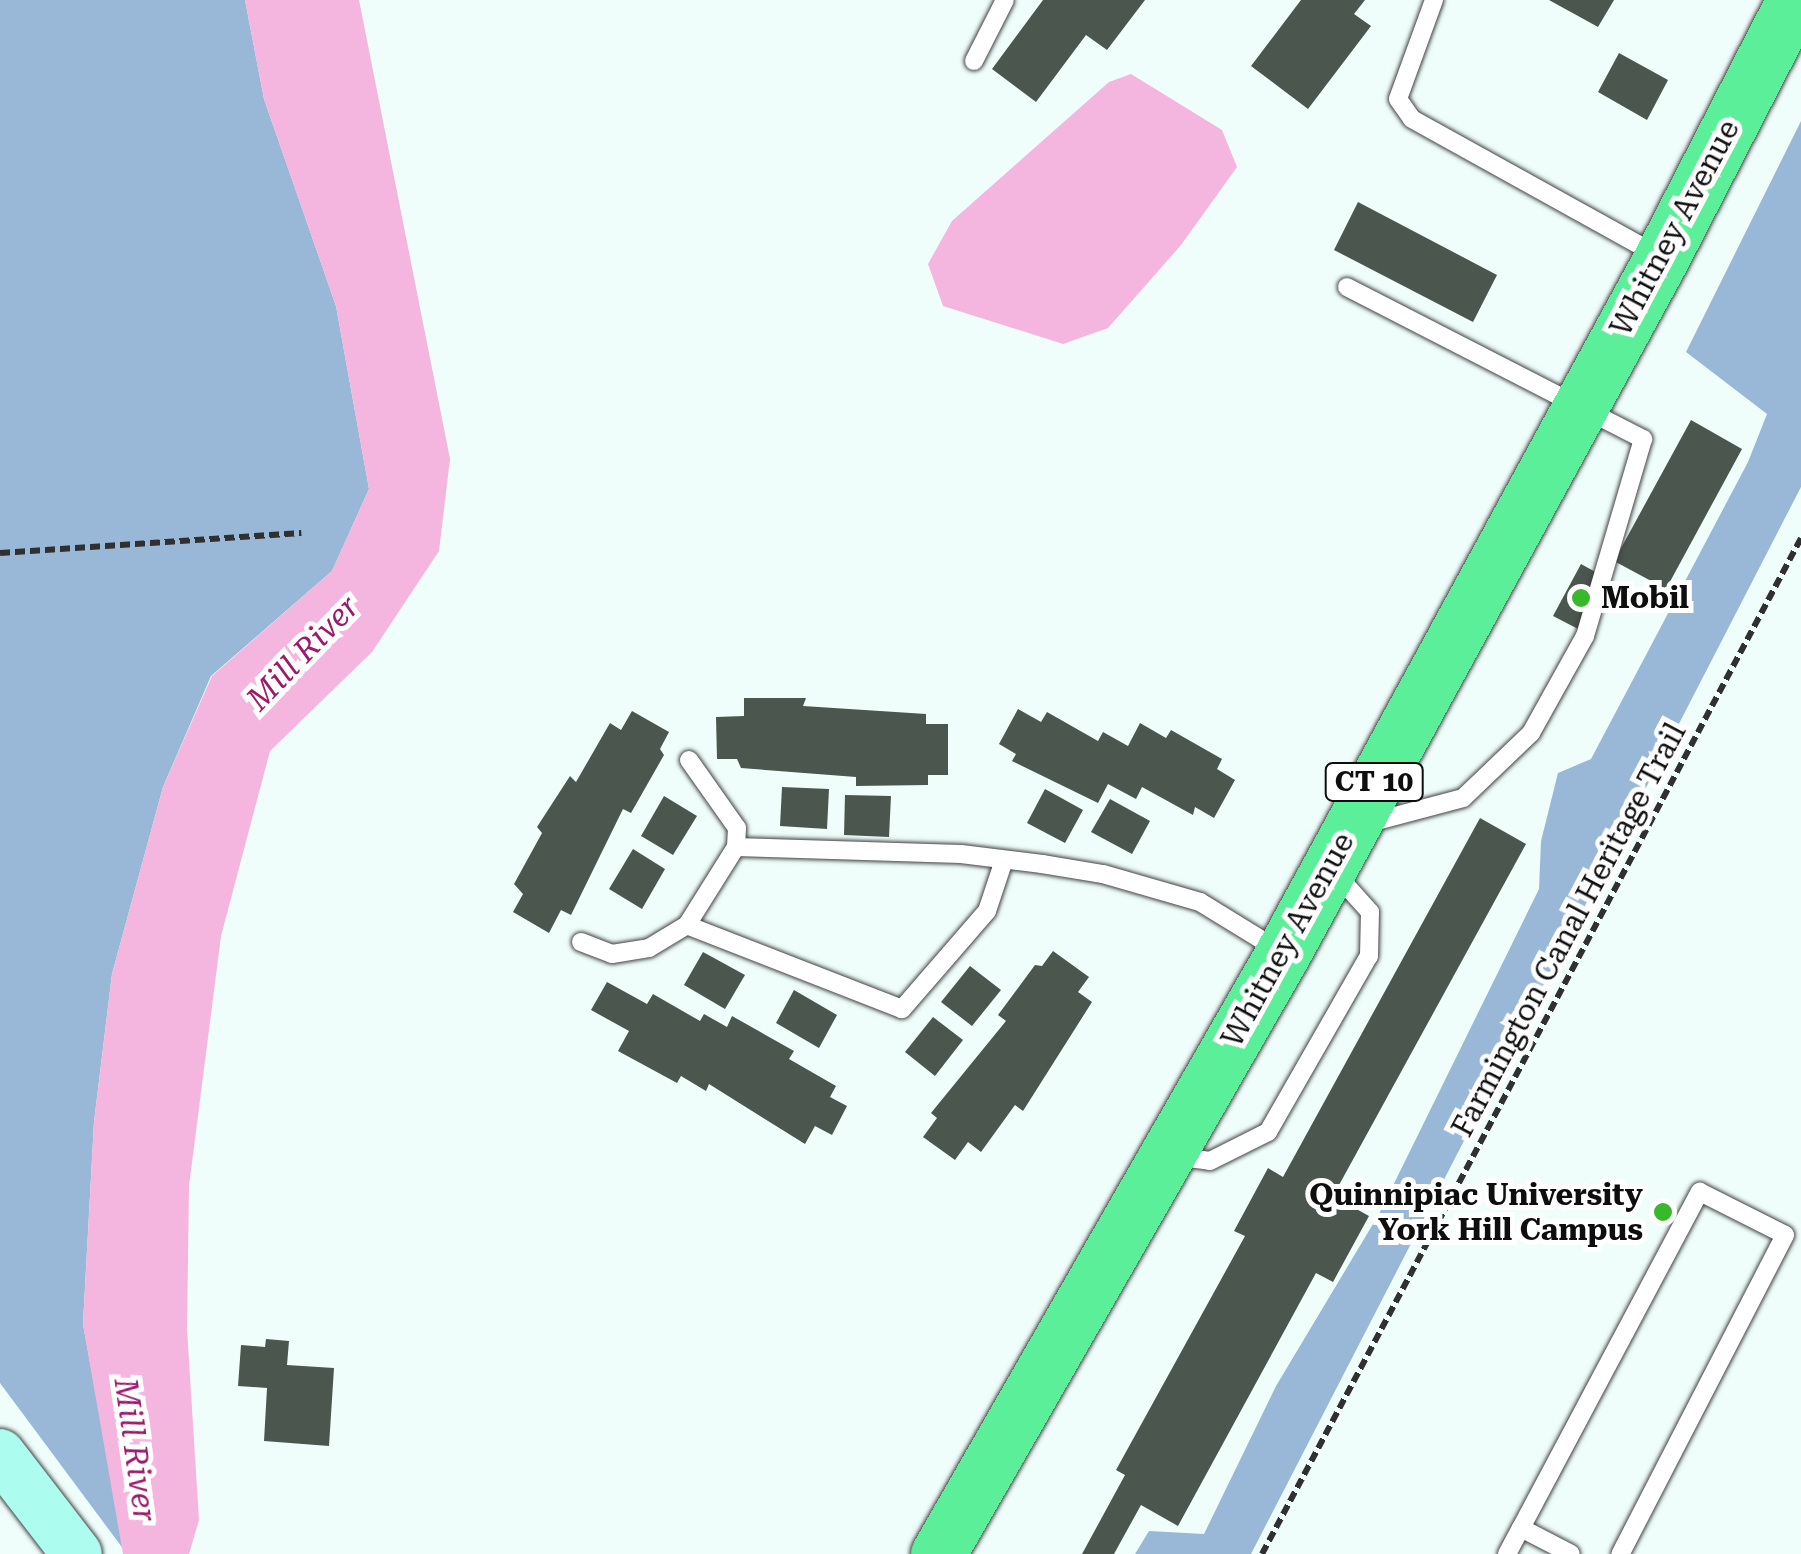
<!DOCTYPE html>
<html>
<head>
<meta charset="utf-8">
<style>
  body { margin:0 }
  #map { position:relative; width:1801px; height:1554px; overflow:hidden; background:#effefb; font-family:"Roboto Serif",serif }
  div>[style] { position:absolute }
  .forest>* { inset:0; background:#99b8d8 }
  .water>* { inset:0; background:#f4b5df }
  .building>* { inset:0; background:#4a564e }
  .path>* { height:6px; margin-top:-3px; transform-origin:0; background:repeating-linear-gradient(90deg,#303030 0 10px,transparent 0 15px) }
  .roads { filter:drop-shadow(0 0 2px #414141) drop-shadow(0 0 2px #414141) }
  .lane>* { height:18px; margin:-9px; padding:0 9px; transform-origin:9px; border-radius:9px; background:#fff }
  .secondary>* { height:50px; margin:-25px; padding:0 25px; transform-origin:25px; border-radius:25px; background:#acfcef }
  .highway>* { height:55px; margin:-27.5px; padding:0 27.5px; transform-origin:27.5px; border-radius:27.5px; background:#5cef99 }
  .dots>* { width:28px; height:28px; translate:-50% -50%; box-sizing:border-box; border:5px solid #fff; border-radius:50% }
  span { translate:-50% -50%; white-space:nowrap; text-align:center; line-height:1.15; -webkit-text-stroke:10px #fff; paint-order:stroke }
  .shield-label span { padding:2px 8px; background:#fff; border:2px solid; border-radius:8px; -webkit-text-stroke-width:0 }
  .shield-label { font-size:28px; color:#0e0e0e; font-weight:700 }
  .street-label { font-size:30px; color:#0e0e0e }
  .poi-label { font-size:30px; color:#0e0e0e; font-weight:700 }
  .left { translate:0 -50%; text-align:left }
  .right { translate:-100% -50%; text-align:right }
  .water-label { font-size:32px; color:#9b1b69; font-style:italic }
</style>
</head>
<body>
<div id="map">
  <div class="forest">
    <i style="clip-path:polygon(0 0,245px 0,264px 99px,336px 306px,369px 489px,332px 571px,211px 676px,163px 787px,112px 974px,94px 1122px,83px 1324px,124px 1550px,0 1383px)"></i>
    <i style="clip-path:polygon(1801px 121px,1801px 487px,1251px 1554px,1135px 1554px,1149px 1531px,1204px 1534px,1276px 1386px,1379px 1214px,1539px 889px,1541px 841px,1558px 773px,1591px 759px,1748px 462px,1767px 414px,1686px 352px)"></i>
  </div>
  <div class="water">
    <i style="clip-path:polygon(245px 0,359px 0,450px 459px,439px 551px,372px 652px,270px 751px,221px 936px,189px 1186px,187px 1329px,199px 1520px,189px 1554px,123px 1554px,83px 1324px,94px 1122px,112px 974px,163px 787px,212px 676px,332px 571px,369px 489px,336px 306px,264px 99px)"></i>
    <i style="clip-path:polygon(1131px 74px,1222px 130px,1237px 167px,1181px 245px,1108px 328px,1063px 344px,943px 306px,928px 264px,952px 221px,1109px 82px)"></i>
  </div>
  <div class="building">
    <i style="clip-path:polygon(1043px 0,1145px 0,1107px 50px,1086px 35px,1036px 102px,992px 69px)"></i>
    <i style="clip-path:polygon(1301px 0,1365px 0,1354px 14px,1371px 26px,1308px 109px,1251px 66px)"></i>
    <i style="clip-path:polygon(1549px 0,1614px 0,1598px 27px)"></i>
    <i style="clip-path:polygon(1619px 53px,1668px 80px,1647px 120px,1598px 92px)"></i>
    <i style="clip-path:polygon(1358px 202px,1497px 275px,1473px 322px,1334px 250px)"></i>
    <i style="clip-path:polygon(1691px 420px,1742px 449px,1666px 589px,1614px 561px)"></i>
    <i style="clip-path:polygon(1581px 564px,1610px 580px,1582px 631px,1553px 616px)"></i>
    <i style="clip-path:polygon(744px 698px,806px 698px,803px 706px,926px 714px,926px 724px,948px 724px,948px 775px,928px 775px,928px 785px,856px 786px,856px 777px,741px 768px,737px 759px,717px 759px,716px 717px,744px 716px)"></i>
    <i style="clip-path:polygon(1018px 709px,1041px 722px,1047px 712px,1098px 741px,1103px 732px,1128px 746px,1140px 723px,1166px 738px,1171px 730px,1222px 759px,1217px 769px,1235px 780px,1214px 818px,1195px 807px,1193px 815px,1142px 787px,1136px 799px,1108px 784px,1098px 803px,1012px 761px,1016px 754px,999px 744px)"></i>
    <i style="clip-path:polygon(632px 711px,669px 732px,660px 749px,664px 755px,631px 813px,623px 809px,571px 915px,561px 910px,549px 933px,513px 912px,523px 894px,514px 884px,542px 833px,537px 827px,570px 776px,576px 782px,610px 723px,621px 730px)"></i>
    <i style="clip-path:polygon(782px 787px,829px 789px,827px 829px,780px 826px)"></i>
    <i style="clip-path:polygon(1045px 789px,1083px 810px,1065px 843px,1027px 823px)"></i>
    <i style="clip-path:polygon(845px 795px,891px 796px,889px 837px,844px 835px)"></i>
    <i style="clip-path:polygon(664px 796px,697px 816px,673px 855px,641px 836px)"></i>
    <i style="clip-path:polygon(1110px 799px,1150px 821px,1132px 854px,1091px 832px)"></i>
    <i style="clip-path:polygon(1480px 818px,1526px 844px,1333px 1196px,1369px 1216px,1333px 1282px,1316px 1273px,1178px 1526px,1141px 1505px,1114px 1554px,1082px 1554px,1125px 1475px,1116px 1470px,1245px 1236px,1234px 1231px,1268px 1168px,1283px 1177px)"></i>
    <i style="clip-path:polygon(633px 849px,665px 869px,642px 909px,609px 889px)"></i>
    <i style="clip-path:polygon(1053px 951px,1089px 977px,1078px 992px,1092px 1002px,1023px 1111px,1015px 1105px,981px 1152px,968px 1142px,955px 1160px,923px 1137px,937px 1118px,931px 1113px,1006px 1021px,998px 1015px,1035px 965px,1042px 966px)"></i>
    <i style="clip-path:polygon(703px 952px,745px 975px,725px 1009px,684px 985px)"></i>
    <i style="clip-path:polygon(970px 966px,1001px 990px,972px 1026px,941px 1002px)"></i>
    <i style="clip-path:polygon(607px 982px,647px 1004px,653px 994px,700px 1021px,704px 1014px,727px 1027px,732px 1016px,794px 1051px,789px 1059px,836px 1086px,830px 1097px,847px 1106px,832px 1135px,815px 1126px,805px 1144px,709px 1084px,706px 1091px,681px 1076px,677px 1083px,618px 1051px,629px 1031px,591px 1010px)"></i>
    <i style="clip-path:polygon(794px 990px,837px 1015px,819px 1048px,776px 1023px)"></i>
    <i style="clip-path:polygon(933px 1017px,963px 1040px,935px 1076px,905px 1052px)"></i>
    <i style="clip-path:polygon(266px 1339px,289px 1341px,287px 1365px,334px 1368px,329px 1446px,264px 1441px,267px 1388px,238px 1386px,241px 1345px,265px 1347px)"></i>
  </div>
  <div class="path">
    <i style="left:0;top:553px;width:302px;rotate:-3.8deg"></i>
    <i style="left:1262px;top:1554px;width:1150px;rotate:-62.05deg"></i>
  </div>
  <div class="roads">
    <div class="lane">
      <i style="left:1434px;top:0;width:105px;rotate:110deg"></i>
      <i style="left:1398px;top:99px;width:24px;rotate:55deg"></i>
      <i style="left:1412px;top:119px;width:280px;rotate:29deg"></i>
      <i style="left:974px;top:61px;width:68px;rotate:-63.1deg"></i>
      <i style="left:1347px;top:287px;width:333px;rotate:27.2deg"></i>
      <i style="left:1643px;top:439px;width:205px;rotate:106.4deg"></i>
      <i style="left:1585px;top:636px;width:111px;rotate:119.1deg"></i>
      <i style="left:1531px;top:733px;width:94px;rotate:136.3deg"></i>
      <i style="left:1463px;top:798px;width:101px;rotate:165.1deg"></i>
      <i style="left:689px;top:760px;width:83px;rotate:54.8deg"></i>
      <i style="left:737px;top:828px;width:19px;rotate:93deg"></i>
      <i style="left:1004px;top:860px;width:54px;rotate:108.4deg"></i>
      <i style="left:987px;top:911px;width:130px;rotate:130.9deg"></i>
      <i style="left:902px;top:1009px;width:231px;rotate:-158.7deg"></i>
      <i style="left:687px;top:925px;width:92px;rotate:-57.9deg"></i>
      <i style="left:736px;top:847px;width:225px;rotate:1.8deg"></i>
      <i style="left:961px;top:854px;width:82px;rotate:7deg"></i>
      <i style="left:1042px;top:864px;width:62px;rotate:9.3deg"></i>
      <i style="left:1103px;top:874px;width:101px;rotate:16.1deg"></i>
      <i style="left:1200px;top:902px;width:92px;rotate:31.6deg"></i>
      <i style="left:581px;top:942px;width:33px;rotate:21deg"></i>
      <i style="left:612px;top:954px;width:37px;rotate:-9deg"></i>
      <i style="left:649px;top:948px;width:44px;rotate:-31.2deg"></i>
      <i style="left:1175px;top:1156px;width:35px;rotate:8deg"></i>
      <i style="left:1210px;top:1161px;width:65px;rotate:-26.6deg"></i>
      <i style="left:1268px;top:1132px;width:203px;rotate:-60.2deg"></i>
      <i style="left:1369px;top:956px;width:44px;rotate:-88.7deg"></i>
      <i style="left:1370px;top:912px;width:52px;rotate:-131.9deg"></i>
      <i style="left:1521px;top:1528px;width:381px;rotate:-62deg"></i>
      <i style="left:1700px;top:1192px;width:95px;rotate:26.8deg"></i>
      <i style="left:1785px;top:1235px;width:359px;rotate:117.3deg"></i>
      <i style="left:1507px;top:1554px;width:30px;rotate:-62deg"></i>
      <i style="left:1521px;top:1528px;width:56px;rotate:27.5deg"></i>
    </div>
    <div class="secondary">
      <i style="left:0;top:1454px;width:126px;rotate:52.4deg"></i>
    </div>
    <div class="highway">
      <i style="left:938px;top:1554px;width:693px;rotate:-60.14deg"></i>
      <i style="left:1283px;top:953px;width:793px;rotate:-61.43deg"></i>
      <i style="left:1662px;top:257px;width:289px;rotate:-62.8deg"></i>
    </div>
  </div>
  <div class="dots">
    <i style="left:1581px;top:598px;background:#38b82b"></i>
    <i style="left:1663px;top:1212px;background:#38b82b"></i>
  </div>
  <div class="shield-label">
    <span style="left:1374px;top:782px">CT 10</span>
  </div>
  <div class="street-label">
    <span style="left:1675px;top:228px;rotate:-62deg">Whitney Avenue</span>
    <span style="left:1569px;top:930px;rotate:-62deg">Farmington Canal Heritage Trail</span>
    <span style="left:1288px;top:940px;rotate:-61deg">Whitney Avenue</span>
  </div>
  <div class="poi-label">
    <span class="left" style="left:1601px;top:598px">Mobil</span>
    <span class="right" style="left:1643px;top:1212px">Quinnipiac University<br>York Hill Campus</span>
  </div>
  <div class="water-label">
    <span style="left:303px;top:653px;rotate:-46deg">Mill River</span>
    <span style="left:135px;top:1450px;rotate:82deg">Mill River</span>
  </div>
</div>
</body>
</html>
